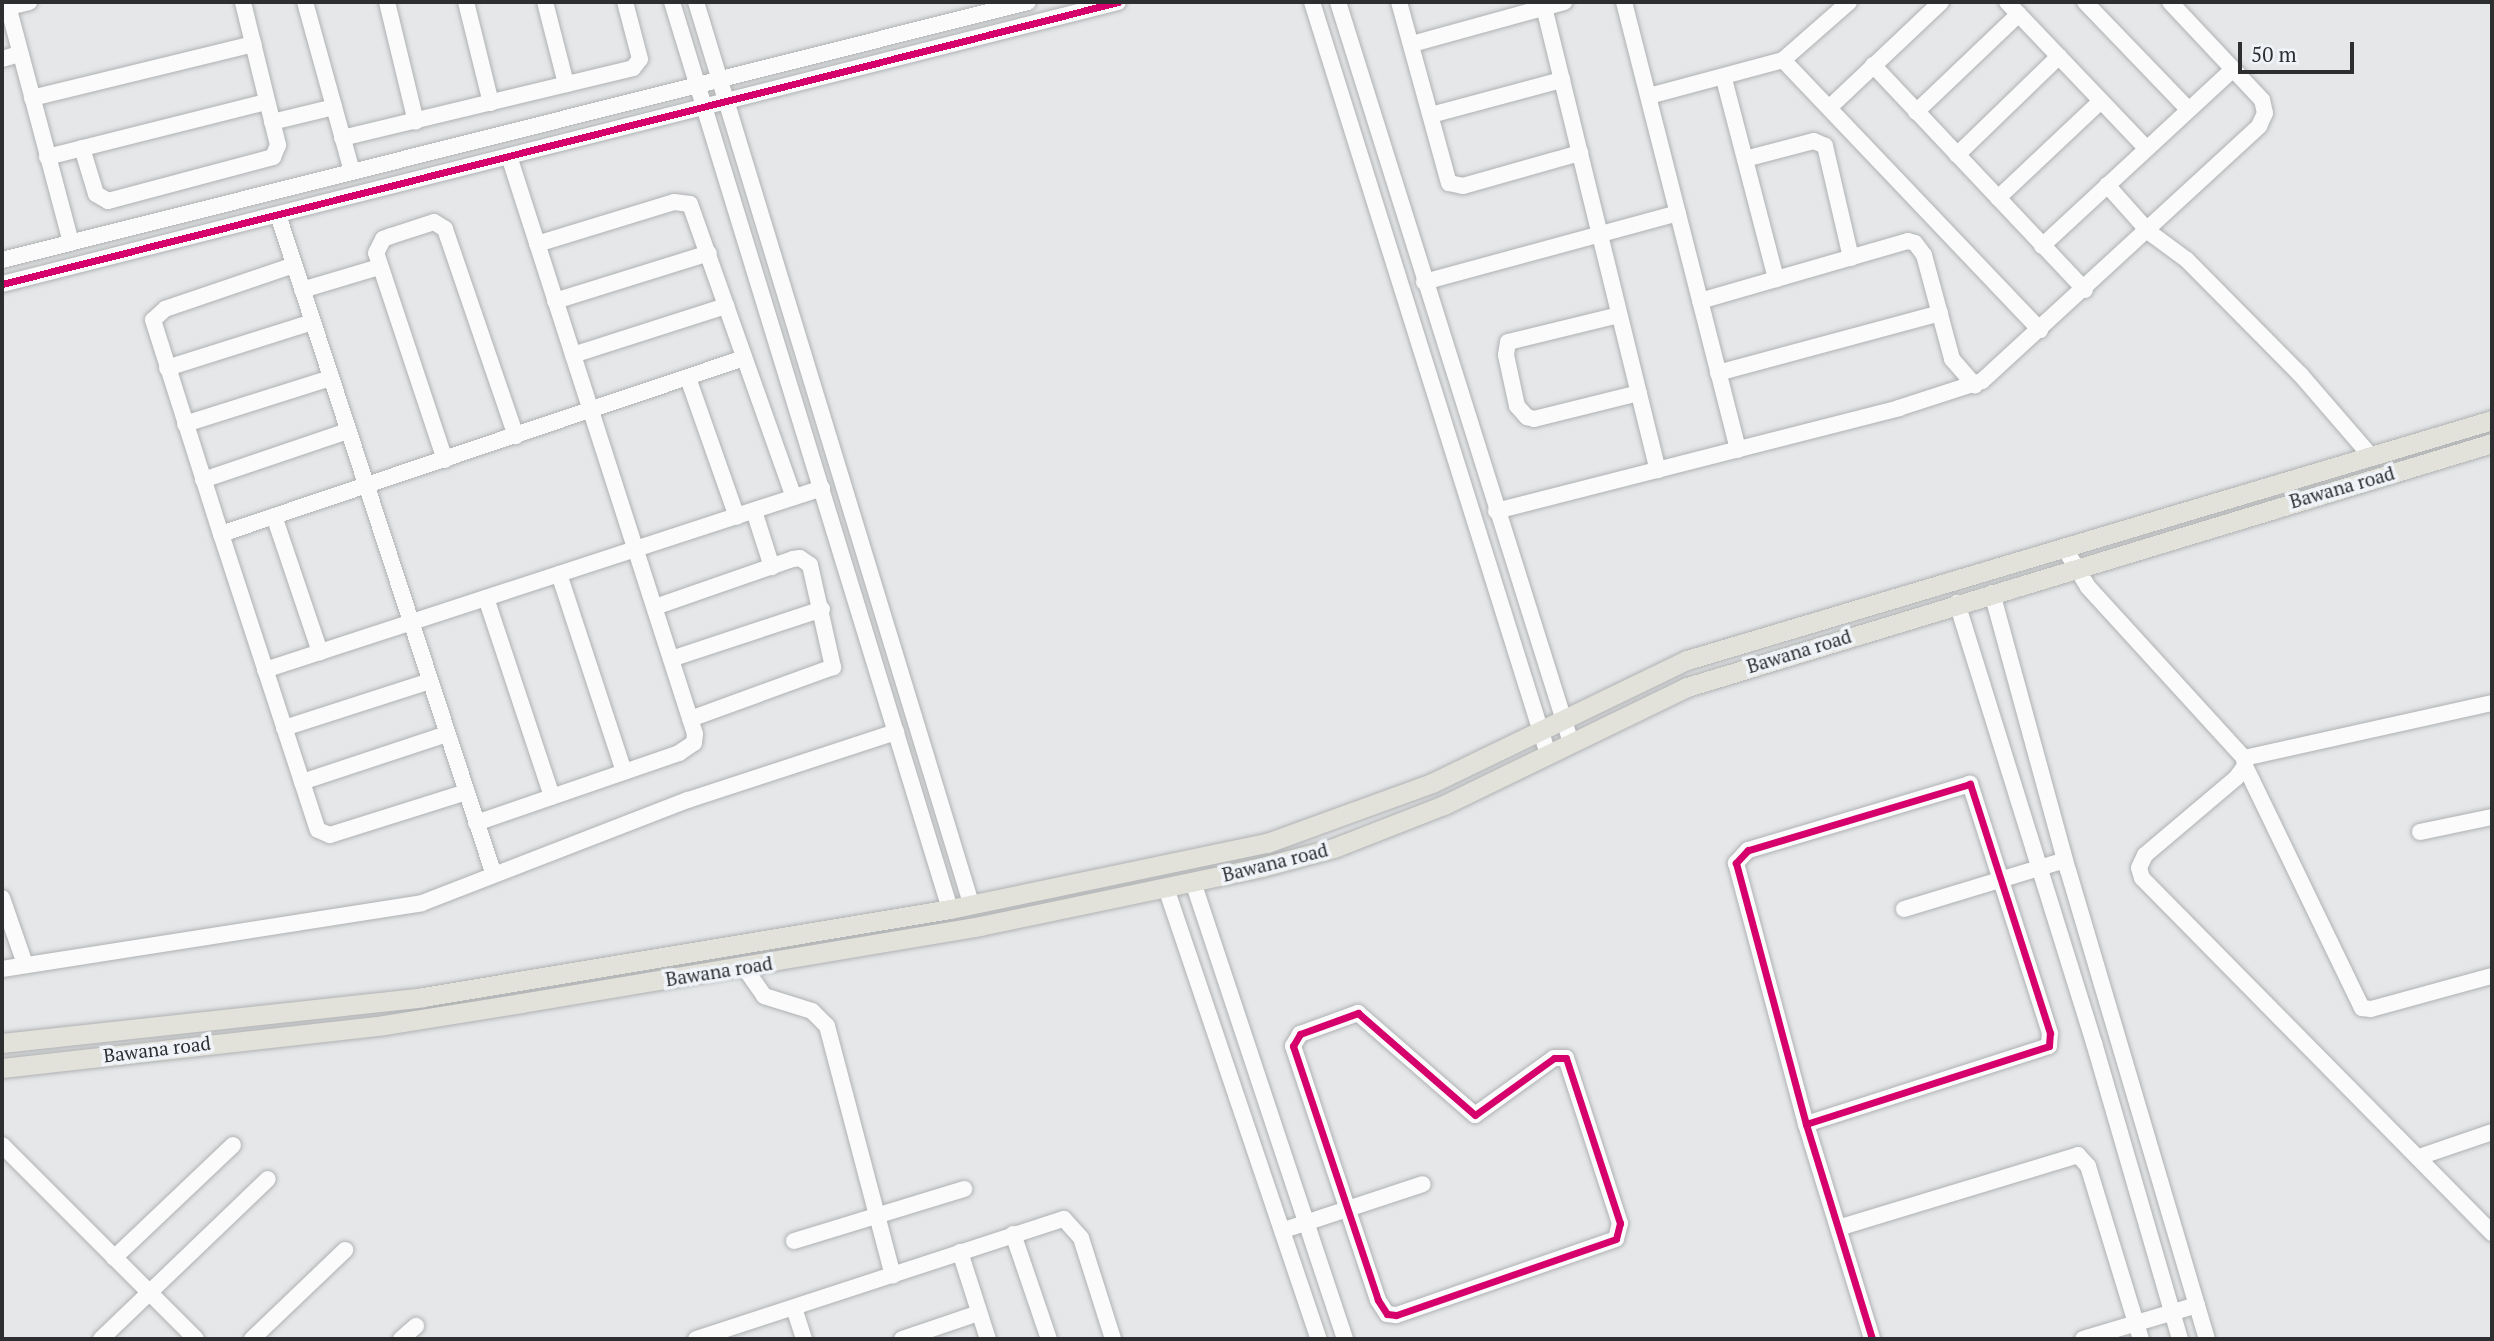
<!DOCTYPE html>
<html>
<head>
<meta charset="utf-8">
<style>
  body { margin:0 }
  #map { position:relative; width:2494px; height:1341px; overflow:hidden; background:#e5e7e9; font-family:"PT Serif",serif }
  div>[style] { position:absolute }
  .roads { filter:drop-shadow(0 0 2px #afb1b2) drop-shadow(0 0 2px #afb1b2) }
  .minor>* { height:16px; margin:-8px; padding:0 8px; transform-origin:8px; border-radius:8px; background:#fbfbfc }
  .major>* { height:19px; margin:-9.5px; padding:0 9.5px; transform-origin:9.5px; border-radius:9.5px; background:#e2e1da }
  .cycleway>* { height:7px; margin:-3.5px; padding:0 3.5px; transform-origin:3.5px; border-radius:3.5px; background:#d6006c }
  span { translate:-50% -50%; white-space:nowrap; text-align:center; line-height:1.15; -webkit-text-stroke:7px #f0f4f9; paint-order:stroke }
  .street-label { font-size:19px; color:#2d2e30 }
  .frame { position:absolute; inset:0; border:4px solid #2d2e30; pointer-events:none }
  .scale { position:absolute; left:2238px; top:42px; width:116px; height:32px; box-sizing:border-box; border:4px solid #2d2e30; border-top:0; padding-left:9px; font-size:21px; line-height:24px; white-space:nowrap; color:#2d2e30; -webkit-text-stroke:5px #f0f4f9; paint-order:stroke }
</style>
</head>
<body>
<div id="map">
  <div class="roads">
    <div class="minor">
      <i style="left:7px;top:2px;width:248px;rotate:75.1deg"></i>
      <i style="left:305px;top:2px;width:176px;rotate:74.5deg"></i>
      <i style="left:387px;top:2px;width:123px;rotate:76.4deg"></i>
      <i style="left:466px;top:2px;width:104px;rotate:76.1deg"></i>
      <i style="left:545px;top:2px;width:85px;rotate:75.6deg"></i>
      <i style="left:672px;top:2px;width:949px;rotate:72.96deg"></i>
      <i style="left:696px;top:2px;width:942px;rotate:73.03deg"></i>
      <i style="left:1312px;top:2px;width:788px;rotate:72.58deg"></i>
      <i style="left:1338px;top:2px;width:777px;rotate:72.54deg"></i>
      <i style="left:1399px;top:2px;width:188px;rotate:74.6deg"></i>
      <i style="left:1449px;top:183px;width:14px;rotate:12deg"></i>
      <i style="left:1463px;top:186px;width:122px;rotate:-15.8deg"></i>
      <i style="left:1624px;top:2px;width:462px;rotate:75.7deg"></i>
      <i style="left:2007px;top:2px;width:202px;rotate:46.4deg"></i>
      <i style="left:2085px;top:2px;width:149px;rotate:46.1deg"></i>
      <i style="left:9px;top:7px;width:21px;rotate:-14deg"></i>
      <i style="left:1544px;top:7px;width:477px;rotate:76.2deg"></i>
      <i style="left:1412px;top:44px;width:158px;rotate:-15.4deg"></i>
      <i style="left:2px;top:59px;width:19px;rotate:-16deg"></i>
      <i style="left:1783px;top:60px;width:373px;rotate:46.4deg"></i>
      <i style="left:1873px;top:65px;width:309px;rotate:46.7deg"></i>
      <i style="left:1724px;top:79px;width:207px;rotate:75.4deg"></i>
      <i style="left:1649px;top:96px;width:139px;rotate:-15deg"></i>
      <i style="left:1783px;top:60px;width:88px;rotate:-41.3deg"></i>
      <i style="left:32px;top:98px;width:228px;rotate:-13.7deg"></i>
      <i style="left:1830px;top:107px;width:153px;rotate:-43.4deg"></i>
      <i style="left:1916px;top:112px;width:142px;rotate:-43.6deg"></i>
      <i style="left:1431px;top:115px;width:136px;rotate:-15deg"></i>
      <i style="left:272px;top:122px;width:64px;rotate:-13.6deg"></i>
      <i style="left:342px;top:138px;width:299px;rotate:-13.5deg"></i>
      <i style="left:633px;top:68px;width:11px;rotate:-52deg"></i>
      <i style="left:640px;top:59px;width:59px;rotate:-104.7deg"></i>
      <i style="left:82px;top:148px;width:48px;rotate:73.1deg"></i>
      <i style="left:96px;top:194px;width:14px;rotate:30deg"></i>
      <i style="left:108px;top:201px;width:171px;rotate:-14.9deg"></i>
      <i style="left:273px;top:157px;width:13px;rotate:-67deg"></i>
      <i style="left:278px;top:145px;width:147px;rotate:-103.8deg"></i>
      <i style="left:1957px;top:155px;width:142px;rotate:-44.1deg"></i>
      <i style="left:47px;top:157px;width:226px;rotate:-14.1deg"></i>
      <i style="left:1745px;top:159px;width:71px;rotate:-14.6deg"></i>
      <i style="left:1814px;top:141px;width:12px;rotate:24deg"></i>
      <i style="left:1825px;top:146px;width:115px;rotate:76.9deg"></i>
      <i style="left:2107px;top:185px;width:63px;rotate:48.2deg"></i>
      <i style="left:2149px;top:232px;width:47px;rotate:36.4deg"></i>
      <i style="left:2187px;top:260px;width:161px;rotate:45.3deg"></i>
      <i style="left:2300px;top:374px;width:106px;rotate:49.2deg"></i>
      <i style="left:1998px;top:198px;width:141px;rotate:-43.3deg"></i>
      <i style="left:278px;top:215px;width:694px;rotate:71.88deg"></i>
      <i style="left:537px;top:244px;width:143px;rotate:-17deg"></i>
      <i style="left:674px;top:202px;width:16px;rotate:7deg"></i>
      <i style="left:690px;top:204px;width:311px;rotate:70.5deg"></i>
      <i style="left:2042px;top:246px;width:260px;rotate:-42.8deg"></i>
      <i style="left:2px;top:260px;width:1058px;rotate:-14.12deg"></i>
      <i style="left:294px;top:265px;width:136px;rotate:161.2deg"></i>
      <i style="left:165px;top:309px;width:16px;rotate:137deg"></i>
      <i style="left:153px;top:320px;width:225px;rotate:72.4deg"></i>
      <i style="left:221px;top:534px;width:311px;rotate:71.9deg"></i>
      <i style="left:318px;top:830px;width:13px;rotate:23deg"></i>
      <i style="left:330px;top:835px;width:143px;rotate:-17.5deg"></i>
      <i style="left:1424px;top:282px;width:263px;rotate:-15.2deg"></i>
      <i style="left:2px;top:284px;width:1151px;rotate:-14.18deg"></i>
      <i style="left:302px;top:290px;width:80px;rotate:-16.6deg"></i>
      <i style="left:555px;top:301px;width:161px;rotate:-17.3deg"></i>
      <i style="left:1700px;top:301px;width:216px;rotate:-16.1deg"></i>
      <i style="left:1908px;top:241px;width:7px;rotate:16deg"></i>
      <i style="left:1915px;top:243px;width:15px;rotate:53deg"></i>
      <i style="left:1924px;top:255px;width:108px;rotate:74.9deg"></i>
      <i style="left:1952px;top:359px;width:35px;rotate:49deg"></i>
      <i style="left:1619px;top:315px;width:114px;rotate:166.3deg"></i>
      <i style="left:1508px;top:342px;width:13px;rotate:99deg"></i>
      <i style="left:1506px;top:355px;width:52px;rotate:77.8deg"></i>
      <i style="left:1517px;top:406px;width:15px;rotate:48deg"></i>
      <i style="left:1527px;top:417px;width:7px;rotate:16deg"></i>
      <i style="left:1534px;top:419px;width:108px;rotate:-13.9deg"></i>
      <i style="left:573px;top:355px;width:161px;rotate:-17.8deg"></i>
      <i style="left:167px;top:368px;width:153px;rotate:-17.5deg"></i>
      <i style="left:1718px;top:373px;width:230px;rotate:-15.1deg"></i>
      <i style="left:688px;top:378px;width:147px;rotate:70.6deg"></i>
      <i style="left:185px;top:424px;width:153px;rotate:-17.5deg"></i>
      <i style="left:445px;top:460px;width:218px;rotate:-108.4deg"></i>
      <i style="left:376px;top:253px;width:16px;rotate:-63deg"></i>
      <i style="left:383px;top:239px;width:9px;rotate:-21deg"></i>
      <i style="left:391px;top:236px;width:45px;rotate:-18deg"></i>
      <i style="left:434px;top:222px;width:13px;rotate:32deg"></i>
      <i style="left:445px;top:229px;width:219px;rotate:71.1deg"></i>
      <i style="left:203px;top:480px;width:153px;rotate:-18.7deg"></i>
      <i style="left:754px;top:511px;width:59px;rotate:72.2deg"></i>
      <i style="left:1496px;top:511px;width:416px;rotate:-14.3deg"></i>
      <i style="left:1899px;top:408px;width:87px;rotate:-18deg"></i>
      <i style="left:1982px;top:381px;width:377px;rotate:-42.6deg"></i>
      <i style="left:2259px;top:126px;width:14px;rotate:-65deg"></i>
      <i style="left:2265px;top:113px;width:13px;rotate:-103deg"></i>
      <i style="left:2262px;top:100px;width:134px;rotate:-133.2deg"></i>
      <i style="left:274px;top:516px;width:144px;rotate:71.3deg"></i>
      <i style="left:221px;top:534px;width:552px;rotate:-18.6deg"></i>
      <i style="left:2065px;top:549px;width:44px;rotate:58.8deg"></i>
      <i style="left:2088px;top:587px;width:231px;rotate:47.6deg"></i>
      <i style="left:2244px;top:758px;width:8px;rotate:83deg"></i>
      <i style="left:2245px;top:766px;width:15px;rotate:127deg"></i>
      <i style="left:2236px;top:778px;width:119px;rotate:139.8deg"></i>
      <i style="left:2145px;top:855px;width:14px;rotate:115deg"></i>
      <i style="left:2139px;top:868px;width:10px;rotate:73deg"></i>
      <i style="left:2142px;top:878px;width:499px;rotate:45.4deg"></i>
      <i style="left:559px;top:574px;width:208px;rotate:71.8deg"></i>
      <i style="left:1992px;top:593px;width:287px;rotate:74.7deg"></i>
      <i style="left:2068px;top:870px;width:489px;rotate:73.5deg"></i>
      <i style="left:486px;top:598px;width:209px;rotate:71.6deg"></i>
      <i style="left:1957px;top:603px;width:461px;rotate:72.7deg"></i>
      <i style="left:2094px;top:1043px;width:308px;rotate:73.8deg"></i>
      <i style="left:655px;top:607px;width:146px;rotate:-19.2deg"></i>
      <i style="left:793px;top:559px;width:7px;rotate:-8deg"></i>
      <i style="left:800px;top:558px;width:12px;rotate:35deg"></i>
      <i style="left:810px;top:565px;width:105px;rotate:77.3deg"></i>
      <i style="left:833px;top:667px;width:152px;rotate:160deg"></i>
      <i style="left:671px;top:659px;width:159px;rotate:-18.3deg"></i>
      <i style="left:265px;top:670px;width:586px;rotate:-18.09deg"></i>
      <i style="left:284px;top:728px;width:153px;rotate:-17.8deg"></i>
      <i style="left:2244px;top:758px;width:254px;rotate:-12.5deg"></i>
      <i style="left:2245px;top:766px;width:269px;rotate:64.2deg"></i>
      <i style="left:2362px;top:1008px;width:9px;rotate:6deg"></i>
      <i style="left:2371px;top:1009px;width:125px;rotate:-15.3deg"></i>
      <i style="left:302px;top:782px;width:153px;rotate:-18.3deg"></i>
      <i style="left:476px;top:823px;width:215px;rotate:-19deg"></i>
      <i style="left:679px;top:753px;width:18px;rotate:-34deg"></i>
      <i style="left:694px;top:743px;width:9px;rotate:-84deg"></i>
      <i style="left:695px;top:734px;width:607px;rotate:-107.84deg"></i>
      <i style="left:2420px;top:832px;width:74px;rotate:-11.8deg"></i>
      <i style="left:1193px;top:882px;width:482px;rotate:71.6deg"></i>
      <i style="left:1166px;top:888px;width:476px;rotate:71.3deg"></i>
      <i style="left:2px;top:898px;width:70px;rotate:70.8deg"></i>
      <i style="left:1904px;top:909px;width:168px;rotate:-16.9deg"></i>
      <i style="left:744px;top:967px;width:35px;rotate:55deg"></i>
      <i style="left:764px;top:996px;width:50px;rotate:17.4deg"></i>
      <i style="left:812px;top:1011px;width:21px;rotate:45deg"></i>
      <i style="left:827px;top:1026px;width:258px;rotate:75.2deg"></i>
      <i style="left:2px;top:969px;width:425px;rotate:-8.9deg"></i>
      <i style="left:422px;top:903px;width:285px;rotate:-21.2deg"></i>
      <i style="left:688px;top:800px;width:219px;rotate:-18.1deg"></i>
      <i style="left:1358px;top:1013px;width:155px;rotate:41.1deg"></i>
      <i style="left:1475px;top:1115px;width:97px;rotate:-35.8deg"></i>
      <i style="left:1554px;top:1058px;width:12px"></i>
      <i style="left:1566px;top:1058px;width:174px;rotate:71.9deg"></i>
      <i style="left:1620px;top:1223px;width:16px;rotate:104deg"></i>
      <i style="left:1616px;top:1239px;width:233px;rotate:160.9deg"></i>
      <i style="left:1396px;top:1315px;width:9px;rotate:-174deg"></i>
      <i style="left:1387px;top:1314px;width:17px;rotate:-123deg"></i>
      <i style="left:1378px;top:1300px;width:268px;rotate:-108.5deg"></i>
      <i style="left:1293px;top:1046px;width:14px;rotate:-60deg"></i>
      <i style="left:1300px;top:1034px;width:62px;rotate:-19.9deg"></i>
      <i style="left:1806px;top:1124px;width:255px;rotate:-17.8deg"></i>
      <i style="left:2049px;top:1046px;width:13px;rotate:-86deg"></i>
      <i style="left:2050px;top:1033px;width:262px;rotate:-107.8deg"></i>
      <i style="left:1970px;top:784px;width:232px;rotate:163.4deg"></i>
      <i style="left:1748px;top:850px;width:18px;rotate:133deg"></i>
      <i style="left:1736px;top:863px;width:270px;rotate:75deg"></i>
      <i style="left:1806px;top:1124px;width:225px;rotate:72.9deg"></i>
      <i style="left:2px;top:1145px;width:274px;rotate:45deg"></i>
      <i style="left:2419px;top:1157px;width:77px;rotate:-18.9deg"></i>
      <i style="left:1838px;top:1228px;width:251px;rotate:-16.9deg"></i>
      <i style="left:2078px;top:1155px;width:15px;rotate:48deg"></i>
      <i style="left:2088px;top:1166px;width:181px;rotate:73deg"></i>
      <i style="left:1284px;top:1230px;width:146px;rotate:-18.3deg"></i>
      <i style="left:1013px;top:1234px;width:111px;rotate:71.1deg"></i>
      <i style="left:794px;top:1241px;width:178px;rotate:-17deg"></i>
      <i style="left:960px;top:1252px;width:91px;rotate:72.2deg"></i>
      <i style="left:114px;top:1258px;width:164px;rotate:-43.5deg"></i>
      <i style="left:794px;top:1308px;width:33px;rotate:72deg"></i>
      <i style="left:101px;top:1339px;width:231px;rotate:-43.8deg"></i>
      <i style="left:252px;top:1339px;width:129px;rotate:-43.7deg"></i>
      <i style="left:401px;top:1339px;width:20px;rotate:-41deg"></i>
      <i style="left:696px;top:1339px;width:387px;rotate:-18.1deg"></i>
      <i style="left:1064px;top:1219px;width:25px;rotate:48deg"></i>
      <i style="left:1081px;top:1238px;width:106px;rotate:72.4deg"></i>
      <i style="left:902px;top:1339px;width:81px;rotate:-18.7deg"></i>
      <i style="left:2083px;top:1339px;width:119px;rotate:-16.6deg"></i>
    </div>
    <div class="major">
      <i style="left:2px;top:1043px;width:424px;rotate:-6.2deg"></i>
      <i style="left:423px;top:997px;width:534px;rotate:-9.48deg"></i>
      <i style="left:950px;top:909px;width:324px;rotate:-11.8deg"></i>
      <i style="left:1267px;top:843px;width:176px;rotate:-20deg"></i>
      <i style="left:1432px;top:783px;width:283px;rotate:-25.8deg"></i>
      <i style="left:1687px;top:660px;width:840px;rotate:-16.6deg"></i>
      <i style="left:2px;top:1068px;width:384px;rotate:-6.4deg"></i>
      <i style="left:384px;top:1025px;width:139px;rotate:-9.1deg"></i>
      <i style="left:521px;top:1003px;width:465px;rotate:-9.5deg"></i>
      <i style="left:980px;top:926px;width:288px;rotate:-11.8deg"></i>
      <i style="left:1262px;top:867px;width:74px;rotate:-14.8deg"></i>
      <i style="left:1334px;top:848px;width:118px;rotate:-21.4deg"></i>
      <i style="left:1444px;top:805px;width:270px;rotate:-25.9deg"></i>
      <i style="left:1687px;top:687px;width:841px;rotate:-16.86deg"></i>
    </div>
  </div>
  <div class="cycleway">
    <i style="left:2px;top:284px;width:1151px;rotate:-14.18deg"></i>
    <i style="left:1358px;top:1013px;width:155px;rotate:41.1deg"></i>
    <i style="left:1475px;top:1115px;width:97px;rotate:-35.8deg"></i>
    <i style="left:1554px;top:1058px;width:12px"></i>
    <i style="left:1566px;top:1058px;width:174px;rotate:71.9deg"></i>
    <i style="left:1620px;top:1223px;width:16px;rotate:104deg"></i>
    <i style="left:1616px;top:1239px;width:233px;rotate:160.9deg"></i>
    <i style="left:1396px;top:1315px;width:9px;rotate:-174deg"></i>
    <i style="left:1387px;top:1314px;width:17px;rotate:-123deg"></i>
    <i style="left:1378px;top:1300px;width:268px;rotate:-108.5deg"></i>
    <i style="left:1293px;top:1046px;width:14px;rotate:-60deg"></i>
    <i style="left:1300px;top:1034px;width:62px;rotate:-19.9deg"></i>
    <i style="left:1806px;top:1124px;width:255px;rotate:-17.8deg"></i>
    <i style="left:2049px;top:1046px;width:13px;rotate:-86deg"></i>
    <i style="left:2050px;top:1033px;width:262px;rotate:-107.8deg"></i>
    <i style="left:1970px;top:784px;width:232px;rotate:163.4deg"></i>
    <i style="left:1748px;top:850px;width:18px;rotate:133deg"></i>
    <i style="left:1736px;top:863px;width:270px;rotate:75deg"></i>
    <i style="left:1806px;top:1124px;width:225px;rotate:72.9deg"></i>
  </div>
  <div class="street-label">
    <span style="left:2342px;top:487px;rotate:-16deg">Bawana road</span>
    <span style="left:1799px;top:651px;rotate:-17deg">Bawana road</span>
    <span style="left:1275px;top:862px;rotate:-14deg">Bawana road</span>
    <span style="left:719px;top:971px;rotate:-9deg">Bawana road</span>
    <span style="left:157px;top:1049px;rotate:-7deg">Bawana road</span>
  </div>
  <div class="frame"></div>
  <div class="scale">50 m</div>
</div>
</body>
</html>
